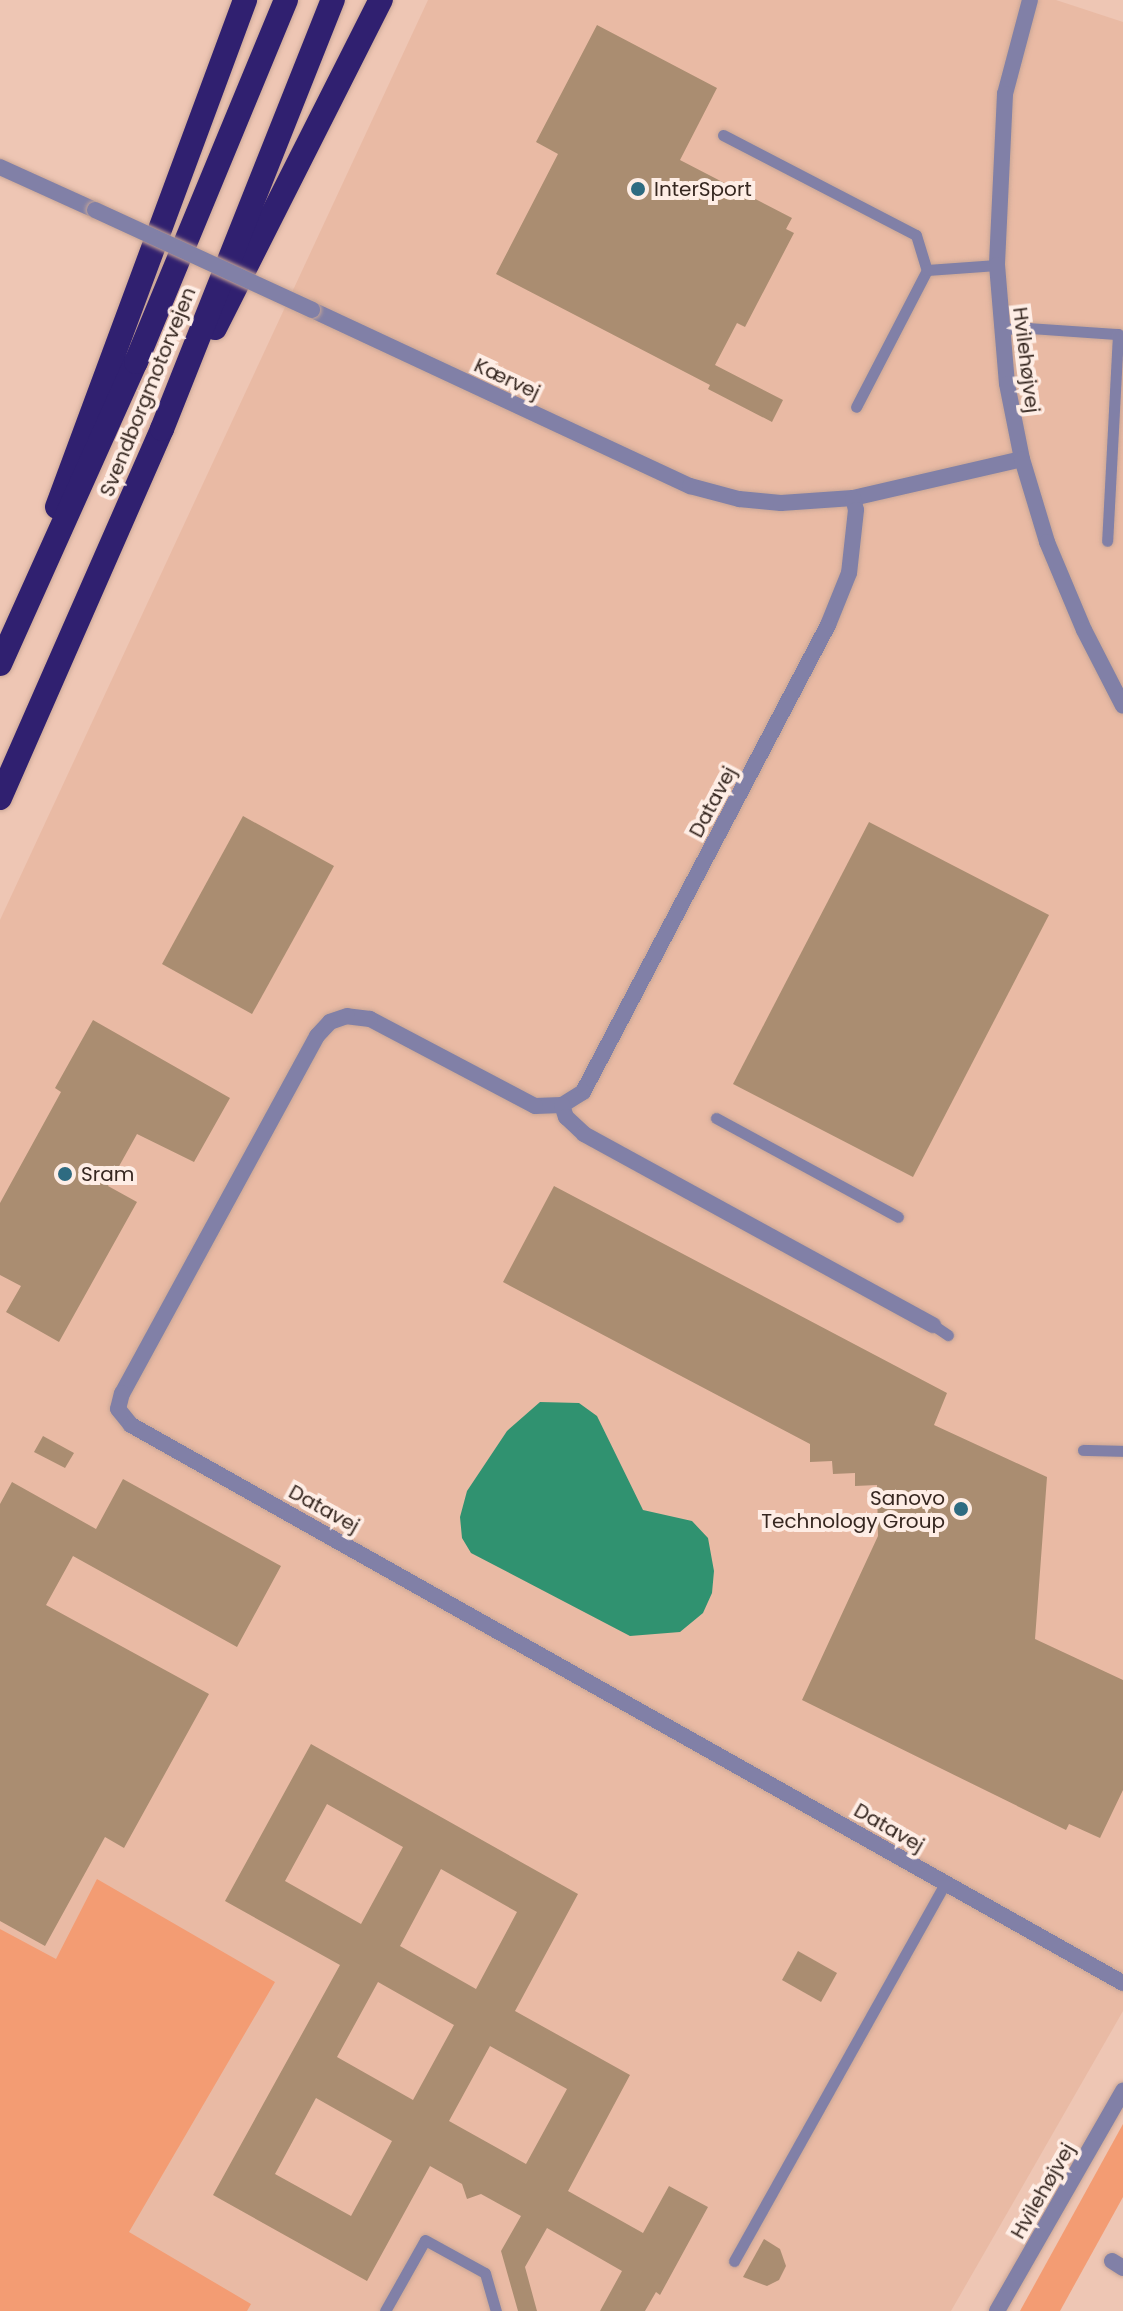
<!DOCTYPE html>
<html>
<head>
<meta charset="utf-8">
<style>
  body { margin:0 }
  #map { position:relative; width:1123px; height:2311px; overflow:hidden; background:#eec6b4; font-family:Poppins,sans-serif }
  div>[style] { position:absolute }
  .built>* { inset:0; background:#e9baa4 }
  .green>* { inset:0; background:#f39c73 }
  .water>* { inset:0; background:#309270 }
  .building>* { inset:0; background:#aa8d71 }
  .roads { filter:drop-shadow(0 0 2px #c9a696) drop-shadow(0 0 2px #c9a696) }
  .service>* { height:11px; margin:-5.5px; padding:0 5.5px; transform-origin:5.5px; border-radius:5.5px; background:#8180a7 }
  .minor>* { height:16px; margin:-8px; padding:0 8px; transform-origin:8px; border-radius:8px; background:#8180a7 }
  .tertiary>* { height:16px; margin:-8px; padding:0 8px; transform-origin:8px; border-radius:8px; background:#8180a7 }
  .motorway>* { height:24px; margin:-12px; padding:0 12px; transform-origin:12px; border-radius:12px; background:#302070 }
  .bridges { filter:drop-shadow(0 0 2px #c9a696) drop-shadow(0 0 2px #c9a696) }
  .minor-bridge>* { height:16px; margin:-8px; padding:0 8px; transform-origin:8px; border-radius:8px; background:#8180a7 }
  .dots>* { width:22px; height:22px; translate:-50% -50%; box-sizing:border-box; border:4px solid #feede5; border-radius:50% }
  span { translate:-50% -50%; white-space:nowrap; text-align:center; line-height:1.15; -webkit-text-stroke:8px #feede5; paint-order:stroke }
  .poi-label { font-size:20px; color:#362720 }
  .left { translate:0 -50%; text-align:left }
  .right { translate:-100% -50%; text-align:right }
  .street-label { font-size:20px; color:#362720 }
</style>
</head>
<body>
<div id="map">
  <div class="built">
    <i style="clip-path:polygon(428px 0,1056px 0,1123px 22px,1123px 2011px,951px 2311px,0 2311px,0 920px)"></i>
  </div>
  <div class="green">
    <i style="clip-path:polygon(97px 1879px,275px 1982px,129px 2232px,251px 2304px,247px 2311px,0 2311px,0 1929px,56px 1959px)"></i>
    <i style="clip-path:polygon(1123px 2124px,1123px 2197px,1060px 2311px,1020px 2311px)"></i>
  </div>
  <div class="water">
    <i style="clip-path:polygon(540px 1402px,579px 1403px,597px 1416px,643px 1510px,692px 1521px,708px 1538px,714px 1571px,712px 1593px,703px 1613px,680px 1632px,630px 1636px,471px 1553px,462px 1538px,460px 1517px,467px 1491px,507px 1431px)"></i>
  </div>
  <div class="building">
    <i style="clip-path:polygon(597px 25px,717px 88px,680px 160px,792px 218px,786px 229px,794px 233px,745px 327px,737px 323px,715px 365px,783px 400px,772px 422px,708px 389px,710px 385px,496px 274px,558px 154px,536px 142px)"></i>
    <i style="clip-path:polygon(243px 816px,334px 866px,252px 1014px,162px 964px)"></i>
    <i style="clip-path:polygon(869px 822px,1049px 915px,913px 1177px,733px 1084px)"></i>
    <i style="clip-path:polygon(93px 1020px,230px 1098px,194px 1162px,137px 1134px,108px 1186px,137px 1202px,59px 1342px,6px 1312px,21px 1286px,0 1275px,0 1203px,61px 1092px,55px 1088px)"></i>
    <i style="clip-path:polygon(554px 1186px,947px 1393px,934px 1425px,1047px 1477px,1035px 1639px,1123px 1680px,1123px 1790px,1100px 1838px,1069px 1824px,1066px 1830px,802px 1700px,878px 1536px,877px 1485px,855px 1486px,855px 1473px,833px 1474px,832px 1461px,810px 1462px,810px 1444px,503px 1282px)"></i>
    <i style="clip-path:polygon(43px 1436px,74px 1453px,65px 1468px,34px 1452px)"></i>
    <i style="clip-path:polygon(123px 1479px,281px 1566px,237px 1647px,73px 1556px,46px 1605px,209px 1694px,124px 1848px,105px 1837px,45px 1946px,0 1921px,0 1504px,12px 1482px,96px 1529px)"></i>
    <i style="clip-path:polygon(evenodd,311px 1744px,578px 1894px,515px 2011px,630px 2075px,568px 2191px,643px 2233px,669px 2186px,708px 2207px,660px 2295px,656px 2292px,645px 2311px,600px 2311px,622px 2271px,547px 2228px,525px 2267px,537px 2311px,518px 2311px,501px 2251px,521px 2216px,481px 2194px,467px 2199px,462px 2184px,430px 2166px,367px 2281px,213px 2195px,340px 1965px,225px 1901px,311px 1744px,327px 1804px,403px 1847px,361px 1924px,285px 1881px,327px 1804px,311px 1744px,441px 1869px,517px 1912px,476px 1989px,400px 1946px,441px 1869px,311px 1744px,378px 1982px,454px 2025px,413px 2100px,337px 2057px,378px 1982px,311px 1744px,490px 2046px,567px 2089px,526px 2164px,449px 2121px,490px 2046px,311px 1744px,316px 2098px,392px 2141px,351px 2216px,275px 2174px,316px 2098px)"></i>
    <i style="clip-path:polygon(798px 1951px,837px 1973px,821px 2002px,782px 1980px)"></i>
    <i style="clip-path:polygon(764px 2239px,780px 2249px,786px 2266px,779px 2280px,767px 2286px,743px 2277px)"></i>
  </div>
  <div class="roads">
    <div class="service">
      <i style="left:723px;top:135px;width:217px;rotate:27.4deg"></i>
      <i style="left:916px;top:235px;width:37px;rotate:73deg"></i>
      <i style="left:927px;top:270px;width:154px;rotate:117.4deg"></i>
      <i style="left:927px;top:270px;width:70px;rotate:-4.1deg"></i>
      <i style="left:1000px;top:329px;width:29px;rotate:-2deg"></i>
      <i style="left:1029px;top:328px;width:89px;rotate:3.9deg"></i>
      <i style="left:1118px;top:334px;width:207px;rotate:93deg"></i>
      <i style="left:716px;top:1118px;width:207px;rotate:28.5deg"></i>
      <i style="left:933px;top:1325px;width:18px;rotate:34deg"></i>
      <i style="left:1083px;top:1450px;width:40px;rotate:1.4deg"></i>
      <i style="left:734px;top:2261px;width:432px;rotate:-60.8deg"></i>
      <i style="left:385px;top:2311px;width:81px;rotate:-60.6deg"></i>
      <i style="left:425px;top:2240px;width:68px;rotate:28.8deg"></i>
      <i style="left:485px;top:2273px;width:40px;rotate:74deg"></i>
    </div>
    <div class="minor">
      <i style="left:0;top:167px;width:104px;rotate:24.4deg"></i>
      <i style="left:312px;top:310px;width:417px;rotate:25deg"></i>
      <i style="left:690px;top:486px;width:51px;rotate:14.9deg"></i>
      <i style="left:739px;top:499px;width:42px;rotate:5.4deg"></i>
      <i style="left:781px;top:503px;width:72px;rotate:-4deg"></i>
      <i style="left:853px;top:498px;width:173px;rotate:-13deg"></i>
      <i style="left:853px;top:498px;width:12px;rotate:76deg"></i>
      <i style="left:856px;top:510px;width:63px;rotate:96.3deg"></i>
      <i style="left:849px;top:573px;width:56px;rotate:112deg"></i>
      <i style="left:828px;top:625px;width:527px;rotate:117.68deg"></i>
      <i style="left:583px;top:1092px;width:25px;rotate:148deg"></i>
      <i style="left:562px;top:1105px;width:27px;rotate:178deg"></i>
      <i style="left:535px;top:1106px;width:187px;rotate:-152.2deg"></i>
      <i style="left:370px;top:1019px;width:23px;rotate:-173deg"></i>
      <i style="left:347px;top:1016px;width:18px;rotate:161deg"></i>
      <i style="left:330px;top:1022px;width:19px;rotate:133deg"></i>
      <i style="left:317px;top:1036px;width:407px;rotate:118.6deg"></i>
      <i style="left:122px;top:1393px;width:16px;rotate:104deg"></i>
      <i style="left:118px;top:1409px;width:21px;rotate:51deg"></i>
      <i style="left:131px;top:1425px;width:1138px;rotate:29.36deg"></i>
      <i style="left:562px;top:1105px;width:13px;rotate:72deg"></i>
      <i style="left:566px;top:1117px;width:25px;rotate:43deg"></i>
      <i style="left:584px;top:1134px;width:398px;rotate:28.7deg"></i>
      <i style="left:1112px;top:2261px;width:13px;rotate:32deg"></i>
    </div>
    <div class="tertiary">
      <i style="left:1030px;top:0;width:97px;rotate:104.9deg"></i>
      <i style="left:1005px;top:94px;width:171px;rotate:92.7deg"></i>
      <i style="left:997px;top:265px;width:119px;rotate:85.2deg"></i>
      <i style="left:1007px;top:384px;width:76px;rotate:78.7deg"></i>
      <i style="left:1022px;top:459px;width:87px;rotate:73.2deg"></i>
      <i style="left:1047px;top:542px;width:95px;rotate:67.2deg"></i>
      <i style="left:1084px;top:630px;width:85px;rotate:62.8deg"></i>
      <i style="left:997px;top:2311px;width:254px;rotate:-60.2deg"></i>
    </div>
    <div class="motorway">
      <i style="left:215px;top:328px;width:368px;rotate:-63.2deg"></i>
      <i style="left:57px;top:507px;width:541px;rotate:-69.65deg"></i>
      <i style="left:0;top:664px;width:331px;rotate:-65.8deg"></i>
      <i style="left:136px;top:362px;width:392px;rotate:-67.5deg"></i>
      <i style="left:0;top:798px;width:403px;rotate:-66.3deg"></i>
      <i style="left:162px;top:429px;width:462px;rotate:-68.3deg"></i>
    </div>
  </div>
  <div class="bridges">
    <div class="minor-bridge">
      <i style="left:95px;top:210px;width:239px;rotate:24.7deg"></i>
    </div>
  </div>
  <div class="dots">
    <i style="left:638px;top:189px;background:#2e6b81"></i>
    <i style="left:65px;top:1174px;background:#2e6b81"></i>
    <i style="left:961px;top:1509px;background:#2e6b81"></i>
  </div>
  <div class="poi-label">
    <span class="left" style="left:654px;top:189px">InterSport</span>
    <span class="left" style="left:81px;top:1174px">Sram</span>
    <span class="right" style="left:945px;top:1510px">Sanovo<br>Technology Group</span>
  </div>
  <div class="street-label">
    <span style="left:1026px;top:360px;rotate:83deg">Hvilehøjvej</span>
    <span style="left:507px;top:379px;rotate:25deg">Kærvej</span>
    <span style="left:148px;top:392px;rotate:-68deg">Svendborgmotorvejen</span>
    <span style="left:713px;top:802px;rotate:-62deg">Datavej</span>
    <span style="left:324px;top:1509px;rotate:29deg">Datavej</span>
    <span style="left:889px;top:1828px;rotate:30deg">Datavej</span>
    <span style="left:1043px;top:2191px;rotate:-60deg">Hvilehøjvej</span>
  </div>
</div>
</body>
</html>
